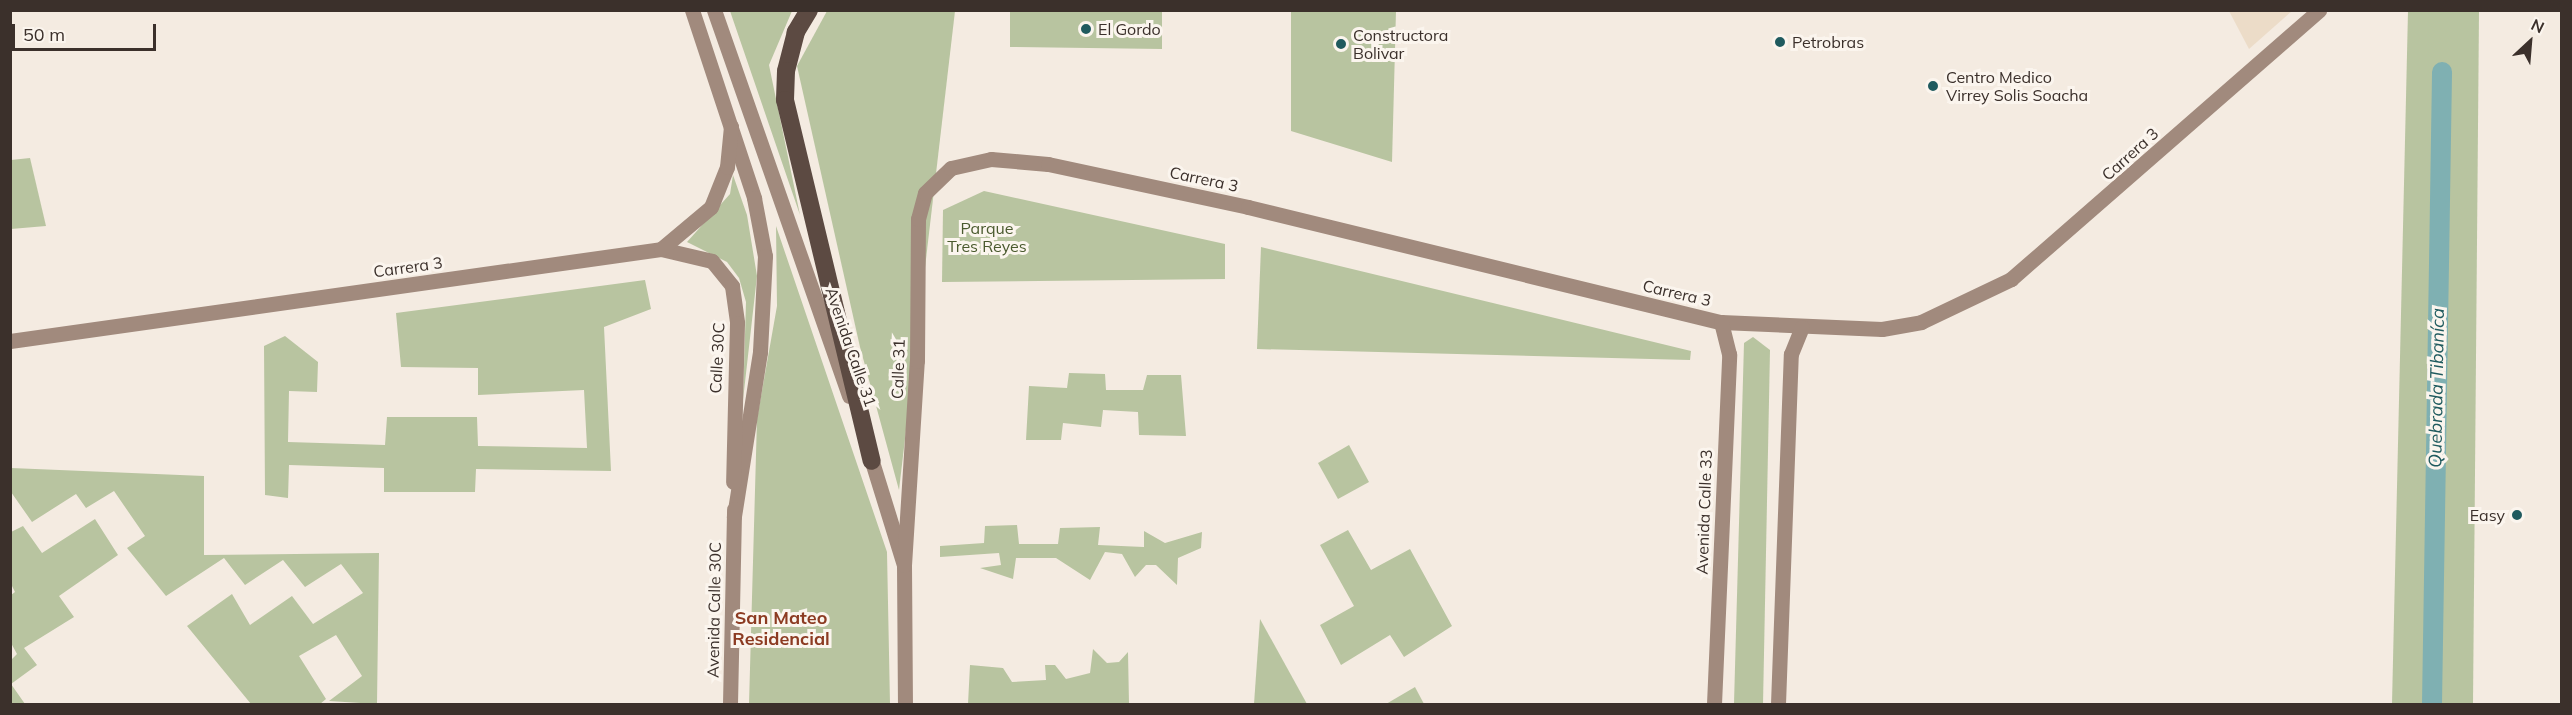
<!DOCTYPE html>
<html>
<head>
<meta charset="utf-8">
<style>
  body { margin:0 }
  #map { position:relative; width:2572px; height:715px; overflow:hidden; background:#f4ebe1; font-family:Mulish,sans-serif }
  div>[style] { position:absolute }
  .green>* { inset:0; background:#b8c4a0 }
  .plaza>* { inset:0; background:#ecdcc8 }
  .canal>* { height:20px; margin:-10px; padding:0 10px; transform-origin:10px; border-radius:10px; background:#7fb0b2 }
  .secondary>* { height:15px; margin:-7.5px; padding:0 7.5px; transform-origin:7.5px; border-radius:7.5px; background:#a18a7d }
  .highway>* { height:18px; margin:-9px; padding:0 9px; transform-origin:9px; border-radius:9px; background:#5c4a42 }
  .dots>* { width:16px; height:16px; translate:-50% -50%; box-sizing:border-box; border:3px solid #fbf5ee; border-radius:50% }
  span { translate:-50% -50%; white-space:nowrap; text-align:center; line-height:1.15; -webkit-text-stroke:6px #fbf5ee; paint-order:stroke }
  .poi-label { font-size:16px; color:#3b302b }
  .left { translate:0 -50%; text-align:left }
  .right { translate:-100% -50%; text-align:right }
  .street-label { font-size:16px; color:#3b302b }
  .park-label { font-size:16px; color:#4a5a2e }
  .water-label { font-size:18px; color:#1f5a5e; font-style:italic }
  .neighbourhood-label { font-size:18px; color:#8c3b22; font-weight:700 }
  .frame { position:absolute; inset:0; border:12px solid #3b302b; pointer-events:none }
  .north { position:absolute; left:2500px; top:12px; width:60px; height:60px; -webkit-text-stroke:4px #fbf5ee; paint-order:stroke; rotate:26deg; font-size:16px; font-weight:700; line-height:24px; text-align:center; color:#3b302b }
  .north::after { content:''; display:block; margin:auto; width:21px; height:27px; background:#3b302b; clip-path:polygon(50% 0,100% 100%,50% 72%,0 100%) }
  .scale { position:absolute; left:12px; top:24px; width:144px; height:27px; box-sizing:border-box; border:3px solid #3b302b; border-top:0; padding-left:8px; font-size:18px; line-height:21px; white-space:nowrap; color:#3b302b; -webkit-text-stroke:4px #fbf5ee; paint-order:stroke }
</style>
</head>
<body>
<div id="map">
  <div class="green">
    <i style="clip-path:polygon(730px 11px,792px 11px,769px 65px,800px 215px)"></i>
    <i style="clip-path:polygon(827px 11px,955px 11px,899px 490px,860px 347px,797px 66px)"></i>
    <i style="clip-path:polygon(1010px 11px,1162px 11px,1162px 49px,1010px 47px)"></i>
    <i style="clip-path:polygon(1291px 11px,1396px 11px,1392px 162px,1291px 131px)"></i>
    <i style="clip-path:polygon(2408px 11px,2479px 11px,2473px 704px,2392px 704px)"></i>
    <i style="clip-path:polygon(30px 158px,46px 226px,11px 229px,11px 160px)"></i>
    <i style="clip-path:polygon(733px 175px,747px 215px,757px 276px,743px 400px,746px 302px,739px 278px,727px 262px,687px 242px,730px 194px)"></i>
    <i style="clip-path:polygon(984px 191px,1225px 244px,1225px 279px,942px 282px,943px 210px)"></i>
    <i style="clip-path:polygon(776px 226px,887px 552px,890px 704px,749px 704px,757px 419px,777px 306px)"></i>
    <i style="clip-path:polygon(1261px 247px,1691px 351px,1690px 360px,1257px 349px)"></i>
    <i style="clip-path:polygon(645px 280px,651px 309px,604px 327px,611px 471px,476px 469px,475px 492px,384px 492px,384px 468px,289px 465px,288px 498px,265px 495px,264px 346px,285px 336px,318px 362px,317px 392px,289px 391px,288px 442px,385px 445px,387px 417px,477px 417px,478px 446px,587px 448px,584px 390px,478px 395px,478px 368px,401px 367px,396px 313px)"></i>
    <i style="clip-path:polygon(1753px 337px,1770px 350px,1763px 704px,1734px 704px,1744px 343px)"></i>
    <i style="clip-path:polygon(1069px 373px,1105px 374px,1106px 390px,1143px 390px,1147px 375px,1181px 375px,1186px 436px,1139px 435px,1138px 412px,1103px 410px,1101px 427px,1063px 423px,1061px 440px,1026px 440px,1029px 386px,1067px 388px)"></i>
    <i style="clip-path:polygon(1349px 445px,1369px 482px,1338px 499px,1318px 463px)"></i>
    <i style="clip-path:polygon(11px 468px,204px 476px,204px 555px,379px 553px,377px 704px,329px 701px,362px 676px,336px 635px,299px 656px,326px 699px,320px 704px,251px 704px,187px 626px,232px 594px,250px 625px,292px 596px,313px 624px,363px 593px,341px 564px,305px 587px,283px 560px,245px 585px,224px 558px,166px 596px,127px 548px,145px 536px,114px 491px,86px 508px,76px 494px,32px 522px,11px 492px)"></i>
    <i style="clip-path:polygon(95px 519px,118px 555px,59px 596px,74px 617px,24px 648px,37px 665px,11px 684px,25px 704px,11px 704px,11px 660px,17px 654px,11px 643px,11px 595px,15px 592px,11px 584px,11px 532px,23px 526px,42px 553px)"></i>
    <i style="clip-path:polygon(1017px 525px,1019px 544px,1058px 544px,1060px 528px,1100px 527px,1098px 545px,1144px 547px,1144px 531px,1165px 543px,1202px 532px,1201px 548px,1178px 558px,1177px 585px,1156px 565px,1146px 565px,1135px 577px,1122px 554px,1105px 552px,1090px 580px,1056px 558px,1016px 558px,1013px 579px,980px 568px,1001px 565px,999px 553px,940px 557px,940px 546px,984px 543px,985px 526px)"></i>
    <i style="clip-path:polygon(1348px 530px,1371px 570px,1410px 549px,1452px 626px,1404px 657px,1390px 635px,1341px 665px,1320px 625px,1354px 606px,1320px 545px)"></i>
    <i style="clip-path:polygon(1260px 619px,1307px 704px,1254px 704px)"></i>
    <i style="clip-path:polygon(1093px 649px,1107px 663px,1119px 662px,1128px 652px,1129px 704px,968px 704px,970px 665px,1003px 668px,1012px 682px,1046px 680px,1045px 665px,1055px 665px,1066px 679px,1090px 673px)"></i>
    <i style="clip-path:polygon(1415px 687px,1424px 704px,1386px 704px)"></i>
  </div>
  <div class="plaza">
    <i style="clip-path:polygon(2229px 11px,2292px 11px,2249px 49px)"></i>
  </div>
  <div class="canal">
    <i style="left:2432px;top:704px;width:632px;rotate:-89.09deg"></i>
  </div>
  <div class="secondary">
    <i style="left:692px;top:10px;width:198px;rotate:71.7deg"></i>
    <i style="left:754px;top:198px;width:59px;rotate:79.3deg"></i>
    <i style="left:765px;top:256px;width:96px;rotate:93deg"></i>
    <i style="left:760px;top:352px;width:167px;rotate:99deg"></i>
    <i style="left:714px;top:10px;width:409px;rotate:70.7deg"></i>
    <i style="left:661px;top:249px;width:52px;rotate:13.2deg"></i>
    <i style="left:712px;top:261px;width:32px;rotate:51deg"></i>
    <i style="left:732px;top:286px;width:37px;rotate:82deg"></i>
    <i style="left:737px;top:323px;width:159px;rotate:91.4deg"></i>
    <i style="left:10px;top:341px;width:657px;rotate:-8.04deg"></i>
    <i style="left:661px;top:249px;width:65px;rotate:-40deg"></i>
    <i style="left:711px;top:207px;width:43px;rotate:-68.2deg"></i>
    <i style="left:727px;top:167px;width:41px;rotate:-84.4deg"></i>
    <i style="left:869px;top:452px;width:118px;rotate:72.8deg"></i>
    <i style="left:904px;top:565px;width:139px;rotate:89.6deg"></i>
    <i style="left:904px;top:565px;width:204px;rotate:-86.4deg"></i>
    <i style="left:917px;top:361px;width:142px;rotate:-89.6deg"></i>
    <i style="left:918px;top:219px;width:27px;rotate:-75deg"></i>
    <i style="left:925px;top:193px;width:36px;rotate:-44deg"></i>
    <i style="left:951px;top:168px;width:41px;rotate:-12.7deg"></i>
    <i style="left:991px;top:159px;width:57px;rotate:5deg"></i>
    <i style="left:1048px;top:164px;width:205px;rotate:12.1deg"></i>
    <i style="left:1248px;top:207px;width:487px;rotate:13.7deg"></i>
    <i style="left:1721px;top:322px;width:161px;rotate:2.5deg"></i>
    <i style="left:1882px;top:329px;width:40px;rotate:-10deg"></i>
    <i style="left:1921px;top:322px;width:100px;rotate:-25.5deg"></i>
    <i style="left:2011px;top:279px;width:409px;rotate:-41.1deg"></i>
    <i style="left:730px;top:704px;width:195px;rotate:-88.8deg"></i>
    <i style="left:1714px;top:704px;width:350px;rotate:-87.5deg"></i>
    <i style="left:1729px;top:354px;width:33px;rotate:-104deg"></i>
    <i style="left:1778px;top:704px;width:350px;rotate:-87.9deg"></i>
    <i style="left:1791px;top:354px;width:29px;rotate:-68deg"></i>
  </div>
  <div class="highway">
    <i style="left:809px;top:10px;width:26px;rotate:121deg"></i>
    <i style="left:796px;top:32px;width:40px;rotate:104.4deg"></i>
    <i style="left:786px;top:71px;width:29px;rotate:92deg"></i>
    <i style="left:785px;top:100px;width:371px;rotate:76.5deg"></i>
  </div>
  <div class="dots">
    <i style="left:1086px;top:29px;background:#1f5a5e"></i>
    <i style="left:1780px;top:42px;background:#1f5a5e"></i>
    <i style="left:1341px;top:44px;background:#1f5a5e"></i>
    <i style="left:1933px;top:86px;background:#1f5a5e"></i>
    <i style="left:2517px;top:515px;background:#1f5a5e"></i>
  </div>
  <div class="poi-label">
    <span class="left" style="left:1098px;top:29px">El Gordo</span>
    <span class="left" style="left:1353px;top:44px">Constructora<br>Bolivar</span>
    <span class="left" style="left:1792px;top:42px">Petrobras</span>
    <span class="left" style="left:1946px;top:86px">Centro Medico<br>Virrey Solis Soacha</span>
    <span class="right" style="left:2505px;top:515px">Easy</span>
  </div>
  <div class="street-label">
    <span style="left:2130px;top:154px;rotate:-42deg">Carrera 3</span>
    <span style="left:1204px;top:179px;rotate:12deg">Carrera 3</span>
    <span style="left:408px;top:267px;rotate:-8deg">Carrera 3</span>
    <span style="left:1677px;top:293px;rotate:13deg">Carrera 3</span>
    <span style="left:851px;top:347px;rotate:71deg">Avenida Calle 31</span>
    <span style="left:717px;top:358px;rotate:-87deg">Calle 30C</span>
    <span style="left:898px;top:369px;rotate:-88deg">Calle 31</span>
    <span style="left:1704px;top:512px;rotate:-88deg">Avenida Calle 33</span>
    <span style="left:714px;top:610px;rotate:-89deg">Avenida Calle 30C</span>
  </div>
  <div class="park-label">
    <span style="left:987px;top:237px">Parque<br>Tres Reyes</span>
  </div>
  <div class="water-label">
    <span style="left:2437px;top:388px;rotate:-89deg">Quebrada Tibaníca</span>
  </div>
  <div class="neighbourhood-label">
    <span style="left:781px;top:629px">San Mateo<br>Residencial</span>
  </div>
  <div class="frame"></div>
  <div class="north">N</div>
  <div class="scale">50 m</div>
</div>
</body>
</html>
